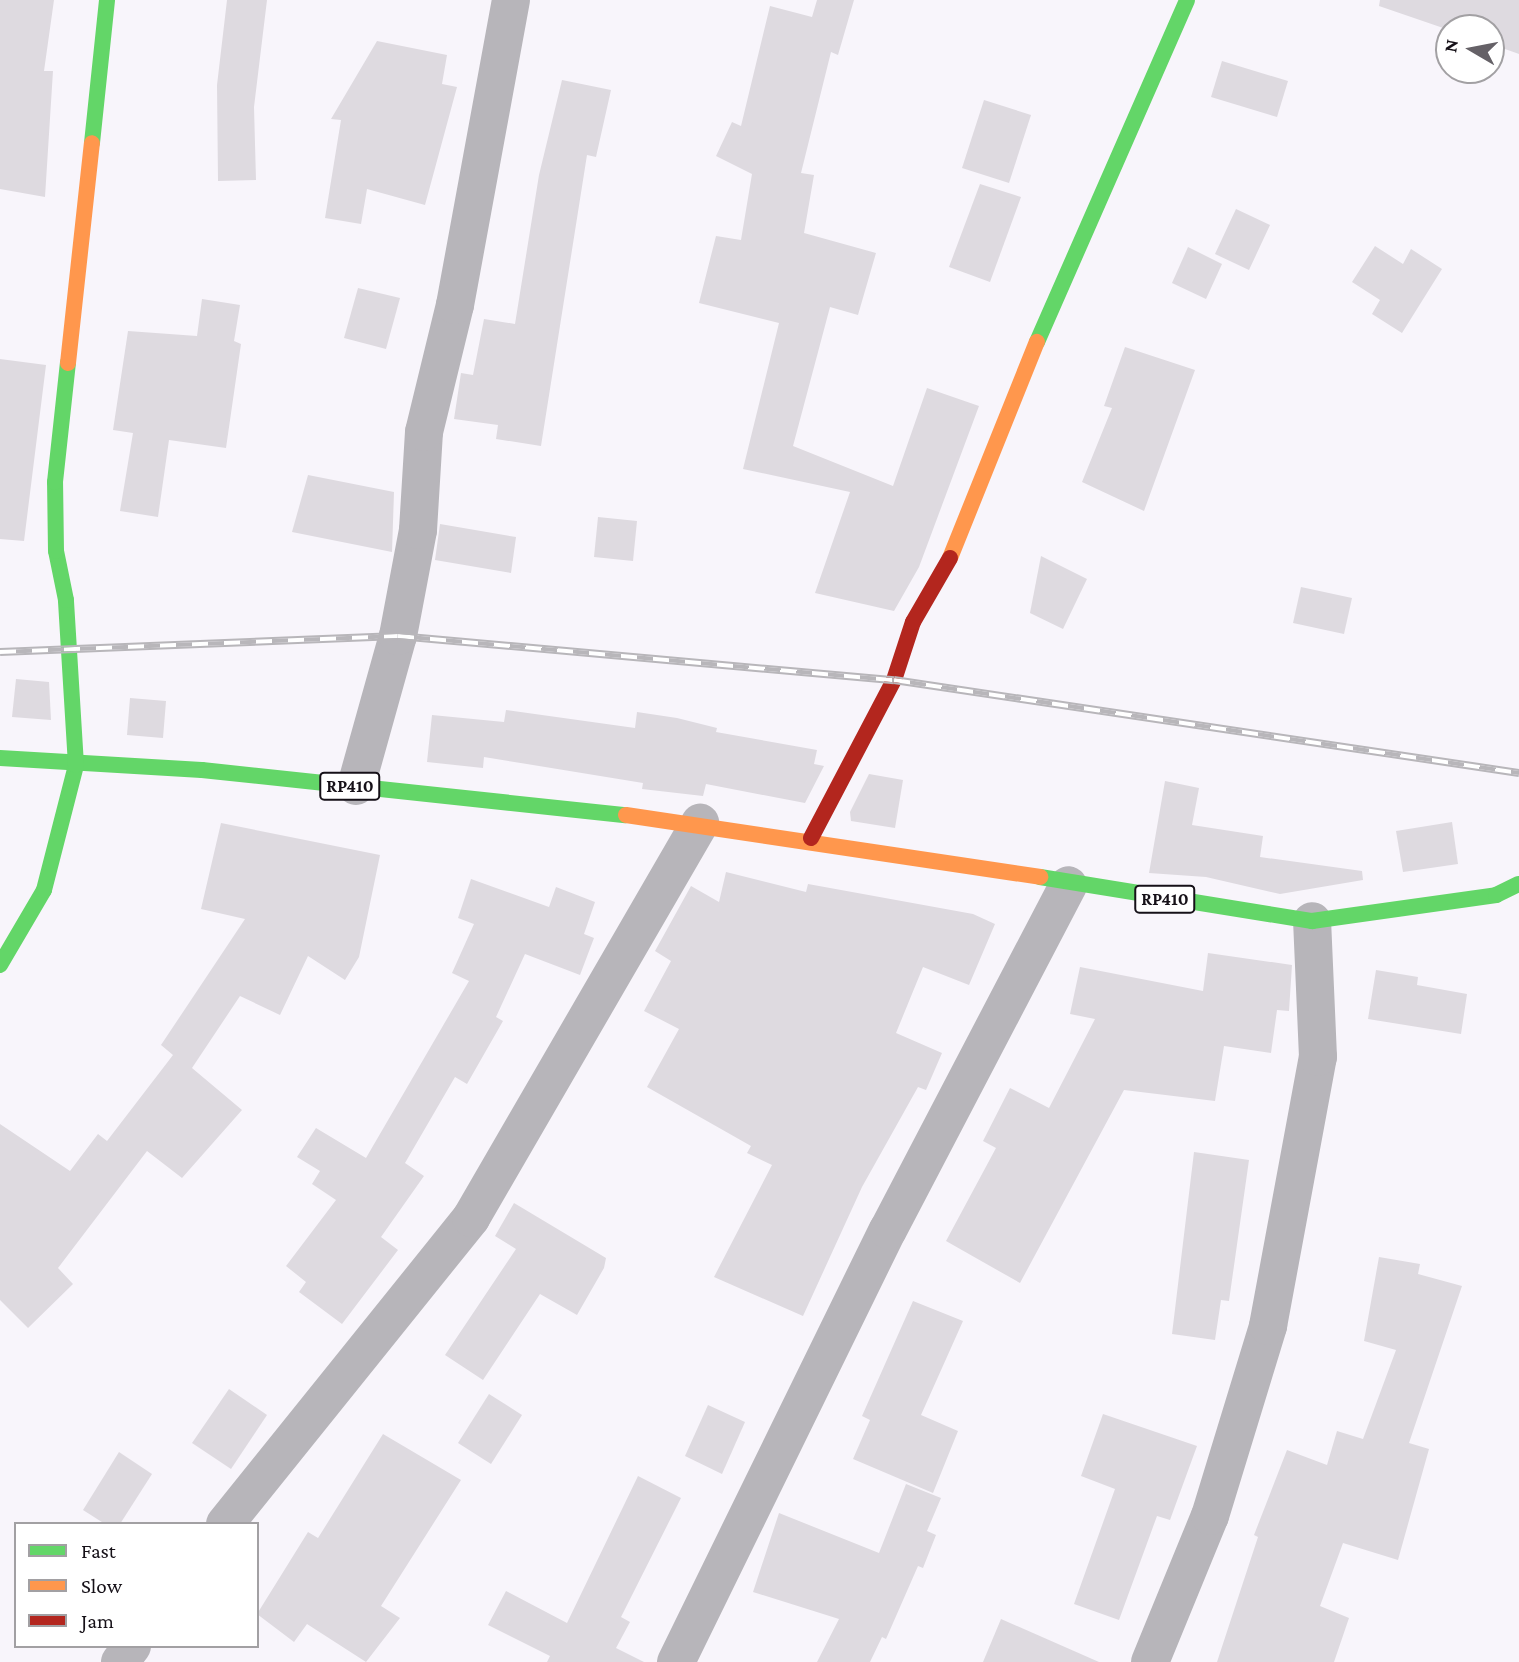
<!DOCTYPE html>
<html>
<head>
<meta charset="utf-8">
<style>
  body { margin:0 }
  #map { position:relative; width:1519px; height:1662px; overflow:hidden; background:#f8f5fb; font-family:"Crimson Pro",serif }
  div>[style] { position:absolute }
  .building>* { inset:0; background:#dedae0 }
  .street>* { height:38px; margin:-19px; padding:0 19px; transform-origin:19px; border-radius:19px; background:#b7b5ba }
  .fast>* { height:16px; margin:-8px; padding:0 8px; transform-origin:8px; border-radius:8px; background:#63d668 }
  .slow>* { height:16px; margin:-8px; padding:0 8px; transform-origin:8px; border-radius:8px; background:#ff974d }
  .jam>* { height:16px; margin:-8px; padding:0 8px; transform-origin:8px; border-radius:8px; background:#b3261e }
  .rail>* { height:8px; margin-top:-4px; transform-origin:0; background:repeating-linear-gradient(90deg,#fff 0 16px,#b8b6ba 0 32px); box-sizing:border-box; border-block:2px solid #b8b6ba }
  span { translate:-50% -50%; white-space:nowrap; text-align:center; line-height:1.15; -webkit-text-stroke:5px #fff; paint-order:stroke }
  .shield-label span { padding:2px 5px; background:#fff; border:2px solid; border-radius:5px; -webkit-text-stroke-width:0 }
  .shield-label { font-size:18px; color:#161118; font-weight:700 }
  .legend { position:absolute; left:14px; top:1522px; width:245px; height:126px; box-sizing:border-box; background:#fff; border:2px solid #a2a0a3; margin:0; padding:9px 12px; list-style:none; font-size:21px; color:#161118 }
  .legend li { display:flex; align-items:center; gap:14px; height:35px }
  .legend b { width:35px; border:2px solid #a2a0a3 }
  .north { position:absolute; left:1435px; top:14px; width:70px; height:70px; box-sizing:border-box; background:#fff; border:2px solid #a2a0a3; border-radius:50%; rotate:280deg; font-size:19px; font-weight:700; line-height:28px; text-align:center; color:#161118 }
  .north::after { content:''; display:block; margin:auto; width:24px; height:32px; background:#656167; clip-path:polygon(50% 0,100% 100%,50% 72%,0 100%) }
</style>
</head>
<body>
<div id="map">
  <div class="building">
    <i style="clip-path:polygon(0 0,54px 0,44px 71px,53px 71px,45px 197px,0 189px)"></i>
    <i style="clip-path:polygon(227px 0,267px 0,254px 107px,256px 180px,218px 181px,217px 85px)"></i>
    <i style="clip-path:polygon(817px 0,854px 0,838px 55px,831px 52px,801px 173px,814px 175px,804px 233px,876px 253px,858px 315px,830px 307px,793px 446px,893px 486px,927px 388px,979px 406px,919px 567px,894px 611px,815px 593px,850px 492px,743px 469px,779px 323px,699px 303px,716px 236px,741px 240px,752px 174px,716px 156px,732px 122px,741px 126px,770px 6px,812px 17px)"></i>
    <i style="clip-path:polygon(1380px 0,1519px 0,1519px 54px,1491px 44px,1491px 28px,1449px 30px,1379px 6px)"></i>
    <i style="clip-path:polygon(377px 41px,447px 55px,442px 84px,457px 87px,425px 205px,367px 189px,361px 224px,325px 218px,341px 120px,331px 119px)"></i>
    <i style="clip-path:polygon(1222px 61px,1288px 81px,1277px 117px,1211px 97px)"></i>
    <i style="clip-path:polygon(562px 80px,611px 90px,596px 157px,587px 155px,541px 446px,496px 439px,498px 425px,454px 419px,461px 373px,473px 375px,484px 319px,515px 324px,539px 175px)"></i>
    <i style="clip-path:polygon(984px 100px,1031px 115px,1009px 183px,962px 168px)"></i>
    <i style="clip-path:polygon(980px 184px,1021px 197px,990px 282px,949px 267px)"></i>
    <i style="clip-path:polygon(1236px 209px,1270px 225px,1249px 270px,1215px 254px)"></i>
    <i style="clip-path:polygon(1375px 246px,1403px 264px,1411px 249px,1442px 269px,1402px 333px,1372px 314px,1380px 300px,1352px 282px)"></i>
    <i style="clip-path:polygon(1188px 247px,1222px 264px,1206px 299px,1172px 283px)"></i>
    <i style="clip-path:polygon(358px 288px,400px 298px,386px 349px,344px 338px)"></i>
    <i style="clip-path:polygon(202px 299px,240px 305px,234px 341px,241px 344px,226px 448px,169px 440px,158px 517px,120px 511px,133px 433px,113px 430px,128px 331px,197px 336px)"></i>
    <i style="clip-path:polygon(1125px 347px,1195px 370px,1144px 511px,1082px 482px,1112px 408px,1104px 406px)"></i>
    <i style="clip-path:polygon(0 359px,46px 365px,24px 541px,0 539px)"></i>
    <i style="clip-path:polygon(308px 475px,394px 492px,392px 552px,292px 532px)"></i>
    <i style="clip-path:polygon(598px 517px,637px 521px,633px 561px,594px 557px)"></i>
    <i style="clip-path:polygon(440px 524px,516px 537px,511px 573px,435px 560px)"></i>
    <i style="clip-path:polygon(1041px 556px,1087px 579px,1063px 629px,1030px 613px)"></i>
    <i style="clip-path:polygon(1301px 587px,1352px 598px,1344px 634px,1293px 623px)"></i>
    <i style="clip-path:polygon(16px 679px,49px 682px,51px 720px,12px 717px)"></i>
    <i style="clip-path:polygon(130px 698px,166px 701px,163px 738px,127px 735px)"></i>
    <i style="clip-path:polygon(506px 710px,635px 728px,637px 712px,677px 718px,717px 728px,716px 732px,817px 750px,814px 764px,824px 766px,805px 803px,706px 784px,703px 796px,642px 789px,643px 783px,484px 757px,483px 768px,427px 762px,432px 715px,504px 722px)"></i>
    <i style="clip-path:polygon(869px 774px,903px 780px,895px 828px,851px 821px,850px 812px)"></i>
    <i style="clip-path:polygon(1165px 781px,1199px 788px,1192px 825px,1263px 836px,1260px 857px,1362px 871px,1363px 880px,1280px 894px,1206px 877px,1149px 873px)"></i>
    <i style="clip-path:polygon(1452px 822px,1458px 864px,1403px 872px,1396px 831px)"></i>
    <i style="clip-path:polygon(221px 823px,380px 855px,359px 957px,345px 980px,308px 956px,280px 1015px,240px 996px,192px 1068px,242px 1110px,182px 1178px,147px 1151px,58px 1268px,73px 1284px,28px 1328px,0 1300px,0 1124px,70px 1171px,98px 1134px,107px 1141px,173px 1055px,161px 1045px,245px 919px,201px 909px)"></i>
    <i style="clip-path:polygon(726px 872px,806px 892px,808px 884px,973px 914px,995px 924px,969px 985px,923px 967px,896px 1033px,942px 1053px,926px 1090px,918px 1087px,862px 1187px,803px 1316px,714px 1277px,772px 1165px,747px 1153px,751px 1146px,647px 1087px,679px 1029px,644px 1011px,671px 961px,655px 951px,691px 886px,719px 902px)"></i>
    <i style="clip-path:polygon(471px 879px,549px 907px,556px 887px,595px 902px,584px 934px,594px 938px,580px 975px,525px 954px,496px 1017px,503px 1021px,467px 1084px,455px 1077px,405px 1163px,424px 1176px,381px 1237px,398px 1250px,342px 1324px,299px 1292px,306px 1282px,286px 1266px,336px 1200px,312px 1184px,320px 1171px,297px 1157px,316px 1128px,366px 1158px,469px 981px,452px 973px,474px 924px,458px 918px)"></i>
    <i style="clip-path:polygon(1208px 953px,1292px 965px,1289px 1011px,1277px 1010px,1271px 1053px,1224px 1046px,1215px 1101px,1124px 1090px,1020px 1283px,946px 1241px,996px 1148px,983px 1141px,1010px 1088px,1049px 1108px,1095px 1019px,1070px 1014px,1080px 967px,1203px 991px)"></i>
    <i style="clip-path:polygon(1376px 970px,1418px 977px,1417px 985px,1467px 994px,1461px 1034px,1368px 1019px)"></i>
    <i style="clip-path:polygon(1194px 1152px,1249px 1160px,1229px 1301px,1221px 1300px,1215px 1340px,1172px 1334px)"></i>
    <i style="clip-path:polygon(514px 1203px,606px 1258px,604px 1268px,577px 1315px,540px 1294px,483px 1380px,445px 1355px,516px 1249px,495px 1236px)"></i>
    <i style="clip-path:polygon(1379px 1257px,1420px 1264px,1418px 1274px,1462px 1286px,1409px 1443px,1429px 1449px,1398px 1560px,1343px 1543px,1320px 1606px,1349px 1618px,1334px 1662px,1217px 1662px,1258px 1537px,1254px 1535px,1287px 1450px,1327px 1465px,1337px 1431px,1363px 1439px,1396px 1350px,1364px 1341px)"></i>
    <i style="clip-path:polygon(913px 1301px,963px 1321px,921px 1415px,958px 1431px,933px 1493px,853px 1459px,870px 1420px,862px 1416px)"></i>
    <i style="clip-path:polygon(229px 1389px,267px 1415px,231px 1469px,192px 1443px)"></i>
    <i style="clip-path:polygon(489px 1394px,522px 1415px,491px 1464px,458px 1443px)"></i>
    <i style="clip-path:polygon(708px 1405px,745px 1422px,722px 1474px,685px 1456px)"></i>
    <i style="clip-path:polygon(1103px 1414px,1197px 1446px,1170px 1520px,1157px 1516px,1119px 1620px,1074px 1604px,1115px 1489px,1081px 1476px)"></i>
    <i style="clip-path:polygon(383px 1434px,461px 1480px,381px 1606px,400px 1618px,366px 1662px,307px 1624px,294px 1642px,257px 1614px,308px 1532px,318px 1538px)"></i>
    <i style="clip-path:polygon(119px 1452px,152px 1474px,120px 1524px,105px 1524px,83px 1510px)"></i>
    <i style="clip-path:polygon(638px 1476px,681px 1498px,621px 1617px,630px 1622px,616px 1648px,644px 1662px,547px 1662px,550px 1656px,488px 1625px,506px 1591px,567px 1623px)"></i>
    <i style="clip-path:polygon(906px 1484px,941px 1498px,927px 1531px,936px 1535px,923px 1568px,918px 1566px,886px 1639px,882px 1637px,870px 1662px,817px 1662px,839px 1619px,753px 1592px,779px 1513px,879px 1553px)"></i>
    <i style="clip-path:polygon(1001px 1619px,1099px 1662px,983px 1662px)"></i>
  </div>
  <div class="street">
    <i style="left:356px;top:786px;width:156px;rotate:-74.4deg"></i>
    <i style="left:398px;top:636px;width:108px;rotate:-79.3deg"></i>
    <i style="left:418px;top:530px;width:98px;rotate:-86.5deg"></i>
    <i style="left:424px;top:432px;width:131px;rotate:-76.3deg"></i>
    <i style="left:455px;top:305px;width:310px;rotate:-79.6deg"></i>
    <i style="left:225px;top:1524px;width:393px;rotate:-51.2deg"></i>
    <i style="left:471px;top:1218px;width:457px;rotate:-59.9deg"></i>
    <i style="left:120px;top:1662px;width:20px;rotate:-53deg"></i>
    <i style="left:676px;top:1662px;width:481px;rotate:-63.9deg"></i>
    <i style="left:888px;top:1230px;width:389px;rotate:-62.4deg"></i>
    <i style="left:1150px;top:1662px;width:158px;rotate:-67.7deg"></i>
    <i style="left:1210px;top:1516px;width:199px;rotate:-73deg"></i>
    <i style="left:1268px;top:1326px;width:274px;rotate:-79.5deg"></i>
    <i style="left:1318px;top:1057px;width:136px;rotate:-92.5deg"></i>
  </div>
  <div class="fast">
    <i style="left:92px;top:143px;width:144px;rotate:-84deg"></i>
    <i style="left:1037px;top:342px;width:373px;rotate:-66.3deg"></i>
    <i style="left:0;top:758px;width:202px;rotate:3.4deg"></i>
    <i style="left:202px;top:770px;width:426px;rotate:6.1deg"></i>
    <i style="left:1040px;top:877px;width:276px;rotate:9.2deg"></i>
    <i style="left:1312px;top:921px;width:186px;rotate:-8deg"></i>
    <i style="left:1496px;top:895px;width:25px;rotate:-26deg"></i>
    <i style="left:0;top:965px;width:87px;rotate:-59.6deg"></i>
    <i style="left:44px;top:890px;width:129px;rotate:-75.6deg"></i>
    <i style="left:76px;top:765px;width:165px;rotate:-93.5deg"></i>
    <i style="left:66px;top:600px;width:50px;rotate:-101.5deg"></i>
    <i style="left:56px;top:551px;width:69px;rotate:-90.8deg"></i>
    <i style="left:55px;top:482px;width:120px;rotate:-83.8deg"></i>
  </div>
  <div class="slow">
    <i style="left:68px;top:363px;width:221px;rotate:-83.8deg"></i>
    <i style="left:950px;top:558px;width:233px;rotate:-68.1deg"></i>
    <i style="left:626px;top:815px;width:419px;rotate:8.5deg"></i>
  </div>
  <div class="jam">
    <i style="left:811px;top:838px;width:178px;rotate:-62.3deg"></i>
    <i style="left:894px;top:680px;width:61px;rotate:-71.9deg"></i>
    <i style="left:913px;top:622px;width:74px;rotate:-60deg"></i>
  </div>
  <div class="rail">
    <i style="left:0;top:652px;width:398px;rotate:-2.3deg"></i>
    <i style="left:398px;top:636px;width:498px;rotate:5.1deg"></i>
    <i style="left:894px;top:680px;width:632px;rotate:8.46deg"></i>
  </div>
  <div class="shield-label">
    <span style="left:350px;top:786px">RP410</span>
    <span style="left:1165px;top:899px">RP410</span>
  </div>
  <ul class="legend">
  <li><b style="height:9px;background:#63d668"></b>Fast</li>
  <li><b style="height:9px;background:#ff974d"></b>Slow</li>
  <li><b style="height:9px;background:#b3261e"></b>Jam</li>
  </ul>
  <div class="north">N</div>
</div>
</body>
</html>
